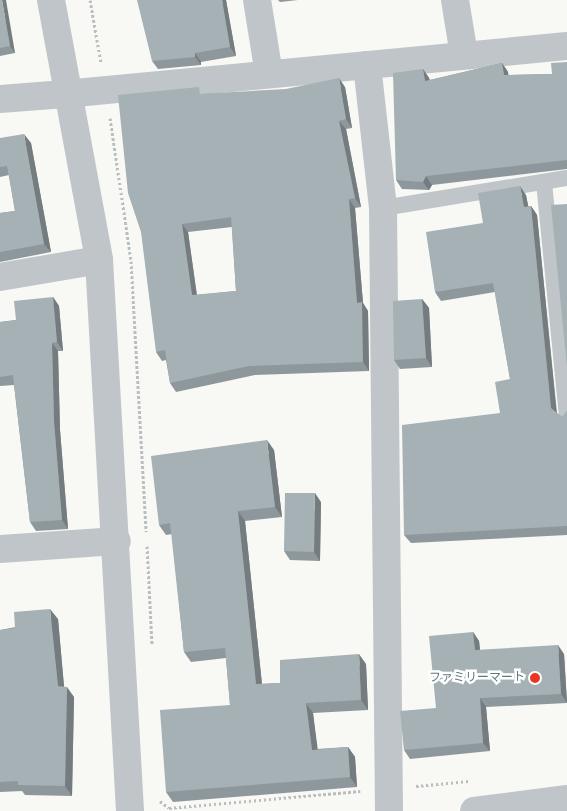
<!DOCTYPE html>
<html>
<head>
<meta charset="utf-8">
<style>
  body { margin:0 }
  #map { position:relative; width:567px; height:811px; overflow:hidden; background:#f8f8f5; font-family:Arial,"Noto Sans JP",sans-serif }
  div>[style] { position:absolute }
  .path>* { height:3px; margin-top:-1.5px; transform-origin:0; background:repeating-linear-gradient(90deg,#b9bec0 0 2.5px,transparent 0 5px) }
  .service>* { height:16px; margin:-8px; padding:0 8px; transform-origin:8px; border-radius:8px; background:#bfc5c8 }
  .minor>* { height:28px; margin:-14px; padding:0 14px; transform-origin:14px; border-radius:14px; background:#bfc5c8 }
  .tertiary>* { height:28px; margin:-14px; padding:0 14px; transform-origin:14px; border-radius:14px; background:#bfc5c8 }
  .wall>* { inset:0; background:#8e989c }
  .shaded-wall>* { inset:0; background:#747c7f }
  .building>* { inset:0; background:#a5b1b5 }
  .dots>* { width:14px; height:14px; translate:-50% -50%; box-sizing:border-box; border:2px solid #fff; border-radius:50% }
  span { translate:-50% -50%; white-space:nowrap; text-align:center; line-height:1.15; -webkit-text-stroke:5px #fff; paint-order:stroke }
  .poi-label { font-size:12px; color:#627881 }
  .right { translate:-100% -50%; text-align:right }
</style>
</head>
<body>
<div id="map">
  <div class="path">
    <i style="left:90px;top:0;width:64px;rotate:80.1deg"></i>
    <i style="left:110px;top:118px;width:145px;rotate:81.6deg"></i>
    <i style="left:131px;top:261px;width:271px;rotate:86.8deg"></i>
    <i style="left:147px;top:546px;width:99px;rotate:87.1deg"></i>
    <i style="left:416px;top:786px;width:53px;rotate:-5.4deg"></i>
    <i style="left:160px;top:801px;width:11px;rotate:38deg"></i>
    <i style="left:169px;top:808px;width:192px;rotate:-5.1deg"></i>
  </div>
  <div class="service">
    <i style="left:544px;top:182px;width:235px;rotate:84.4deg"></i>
    <i style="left:383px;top:208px;width:186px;rotate:-9.3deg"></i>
  </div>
  <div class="minor">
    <i style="left:257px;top:0;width:75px;rotate:80.8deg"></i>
    <i style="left:455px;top:0;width:56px;rotate:80.7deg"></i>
    <i style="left:367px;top:65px;width:144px;rotate:83.6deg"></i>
    <i style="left:383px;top:208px;width:603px;rotate:89.43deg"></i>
    <i style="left:65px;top:94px;width:504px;rotate:-5.46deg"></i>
    <i style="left:0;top:277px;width:100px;rotate:-9.7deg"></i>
    <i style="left:0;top:549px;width:117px;rotate:-3.9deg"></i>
  </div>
  <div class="tertiary">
    <i style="left:51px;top:0;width:264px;rotate:79.5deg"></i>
    <i style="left:99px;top:260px;width:552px;rotate:86.78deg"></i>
    <i style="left:0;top:99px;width:65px;rotate:-4.4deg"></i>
    <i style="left:474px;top:811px;width:94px;rotate:-7.4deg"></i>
  </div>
  <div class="wall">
    <i style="clip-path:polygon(0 0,15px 53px,0 56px)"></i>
    <i style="clip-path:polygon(226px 0,236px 56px,201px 62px,201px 65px,158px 69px,152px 61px)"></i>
    <i style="clip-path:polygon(278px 0,298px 0,280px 2px)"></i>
    <i style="clip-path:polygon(567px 62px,567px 169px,432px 185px,429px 190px,402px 189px,396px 180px,423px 69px,429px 78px,430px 80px,502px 63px,508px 72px,508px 75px,552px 74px)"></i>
    <i style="clip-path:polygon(evenodd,345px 87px,352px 128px,346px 129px,361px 207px,355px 208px,363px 303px,368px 311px,369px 371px,255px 375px,176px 392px,170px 383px,166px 360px,162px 361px,156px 352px,204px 94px,345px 87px,232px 227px,236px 291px,197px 295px,188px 232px,232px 227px)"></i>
    <i style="clip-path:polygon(0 138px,31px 143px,51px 252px,0 262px,0 213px,15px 211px,9px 175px,0 177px)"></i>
    <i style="clip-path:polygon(526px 195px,528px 206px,531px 206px,537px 215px,557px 413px,562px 417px,567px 411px,567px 535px,411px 543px,404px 535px,500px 413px,510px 379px,495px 292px,441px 301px,435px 292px,483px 223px)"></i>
    <i style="clip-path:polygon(53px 297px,59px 306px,63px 351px,58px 351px,60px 430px,68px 529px,36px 531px,30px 522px,14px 385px,0 386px,0 322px,16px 320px)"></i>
    <i style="clip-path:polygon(422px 299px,429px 308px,432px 367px,400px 369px,394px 360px)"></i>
    <i style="clip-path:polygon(274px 450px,282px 517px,245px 521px,262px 684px,280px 683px,366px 664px,368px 710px,313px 713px,317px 749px,348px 747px,355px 757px,357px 787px,173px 802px,166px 792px,230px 705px,226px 658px,191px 662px,184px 652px,172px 534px,166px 535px,159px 525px)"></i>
    <i style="clip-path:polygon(321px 502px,320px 561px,290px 560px,284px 551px)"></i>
    <i style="clip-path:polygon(58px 619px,64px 687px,74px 697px,72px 796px,25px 795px,22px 791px,0 792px,0 630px)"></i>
    <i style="clip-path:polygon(473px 632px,479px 641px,480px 650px,564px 654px,567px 703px,486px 707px,490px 751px,410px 759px,404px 750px,436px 708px)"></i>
  </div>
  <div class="shaded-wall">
    <i style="clip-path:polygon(2px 0,6px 0,15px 53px,10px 46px)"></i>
    <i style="clip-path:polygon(222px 0,226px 0,236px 56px,230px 47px)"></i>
    <i style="clip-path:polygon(195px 53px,201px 62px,201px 65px,195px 57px)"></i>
    <i style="clip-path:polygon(502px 63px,508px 72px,510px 84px,504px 75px)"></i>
    <i style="clip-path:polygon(423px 69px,429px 78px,431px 90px,425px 81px)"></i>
    <i style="clip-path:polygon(339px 78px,345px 87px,352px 128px,346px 119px)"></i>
    <i style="clip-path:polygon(339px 121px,346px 129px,361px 207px,355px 198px)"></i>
    <i style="clip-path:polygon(24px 134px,31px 143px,51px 252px,44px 244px)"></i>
    <i style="clip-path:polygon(426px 176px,432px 185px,429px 190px,423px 182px)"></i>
    <i style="clip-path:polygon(520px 186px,526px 195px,530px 215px,524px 207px)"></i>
    <i style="clip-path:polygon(349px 199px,355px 208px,363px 303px,368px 311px,369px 371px,363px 362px,357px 303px)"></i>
    <i style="clip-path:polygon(531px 206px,537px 215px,557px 417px,551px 408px)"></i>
    <i style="clip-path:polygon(182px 224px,188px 232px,198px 304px,192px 295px)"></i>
    <i style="clip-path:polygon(53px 297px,59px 306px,63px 351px,57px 342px)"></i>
    <i style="clip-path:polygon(422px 299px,429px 308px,432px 367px,426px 358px)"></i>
    <i style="clip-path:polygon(52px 343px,58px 351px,60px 430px,68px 529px,62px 520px,54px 421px)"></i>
    <i style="clip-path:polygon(267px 440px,274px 450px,282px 517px,275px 507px)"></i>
    <i style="clip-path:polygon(315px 493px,321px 502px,320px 561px,314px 552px)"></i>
    <i style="clip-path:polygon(238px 511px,245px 521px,263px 694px,256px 684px)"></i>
    <i style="clip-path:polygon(50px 609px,58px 619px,65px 697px,58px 686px)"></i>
    <i style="clip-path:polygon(473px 632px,479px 641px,481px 659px,475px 650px)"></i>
    <i style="clip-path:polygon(558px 645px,564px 654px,567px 703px,561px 694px)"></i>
    <i style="clip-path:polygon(359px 654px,366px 664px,368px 710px,361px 700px)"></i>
    <i style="clip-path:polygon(67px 687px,74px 697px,72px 796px,65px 786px)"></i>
    <i style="clip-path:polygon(480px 698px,486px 707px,490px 751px,483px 743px)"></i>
    <i style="clip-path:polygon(306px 703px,313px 713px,319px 759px,312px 750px)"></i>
    <i style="clip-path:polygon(348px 747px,355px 757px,357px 787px,350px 777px)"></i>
  </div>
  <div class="building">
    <i style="clip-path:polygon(0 0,2px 0,10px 46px,0 48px)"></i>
    <i style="clip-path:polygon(137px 0,222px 0,230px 47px,195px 53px,195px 57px,152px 61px)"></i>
    <i style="clip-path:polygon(567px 62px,567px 160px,426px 176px,423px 182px,396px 180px,393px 73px,423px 69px,425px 81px,502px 63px,504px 75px,552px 74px,551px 63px)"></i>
    <i style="clip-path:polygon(evenodd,339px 78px,346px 119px,339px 121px,355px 198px,349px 199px,357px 303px,362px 302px,363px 362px,249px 366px,170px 383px,165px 350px,156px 352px,141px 232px,128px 193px,118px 95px,199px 87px,200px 94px,286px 89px,339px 78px,231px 217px,236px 291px,192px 295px,182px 224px,231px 217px)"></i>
    <i style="clip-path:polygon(24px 134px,44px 244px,0 252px,0 213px,15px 211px,7px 166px,0 167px,0 138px)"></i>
    <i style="clip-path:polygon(520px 186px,524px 207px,531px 206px,551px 408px,562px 417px,567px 411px,567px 526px,404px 535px,402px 425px,500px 413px,495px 382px,510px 379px,493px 283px,435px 292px,426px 232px,483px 223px,478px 193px)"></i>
    <i style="clip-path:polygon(567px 204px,567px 367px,551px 205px)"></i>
    <i style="clip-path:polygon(53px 297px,57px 342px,52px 343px,54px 421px,62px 520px,30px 522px,13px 375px,0 377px,0 322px,16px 320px,14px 301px)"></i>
    <i style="clip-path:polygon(422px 299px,426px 358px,394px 360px,393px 301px)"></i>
    <i style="clip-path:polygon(267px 440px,275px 507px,238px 511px,256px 684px,280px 683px,280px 660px,359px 654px,361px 700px,306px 703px,312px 750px,348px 747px,350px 777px,166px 792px,160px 710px,230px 705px,225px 648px,184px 652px,170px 523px,159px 525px,151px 456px)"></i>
    <i style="clip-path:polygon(285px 493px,315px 493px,314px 552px,284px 551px)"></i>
    <i style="clip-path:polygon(50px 609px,58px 686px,67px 687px,65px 786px,18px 785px,18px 781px,0 782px,0 630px,15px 628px,14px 612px)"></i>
    <i style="clip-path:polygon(473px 632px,475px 650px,558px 645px,561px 694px,480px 698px,483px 743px,404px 750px,400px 711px,436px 708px,429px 636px)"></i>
  </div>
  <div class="dots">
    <i style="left:535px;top:678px;background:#ea3523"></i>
  </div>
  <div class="poi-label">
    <span class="right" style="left:525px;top:678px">ファミリーマート</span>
  </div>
</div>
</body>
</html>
